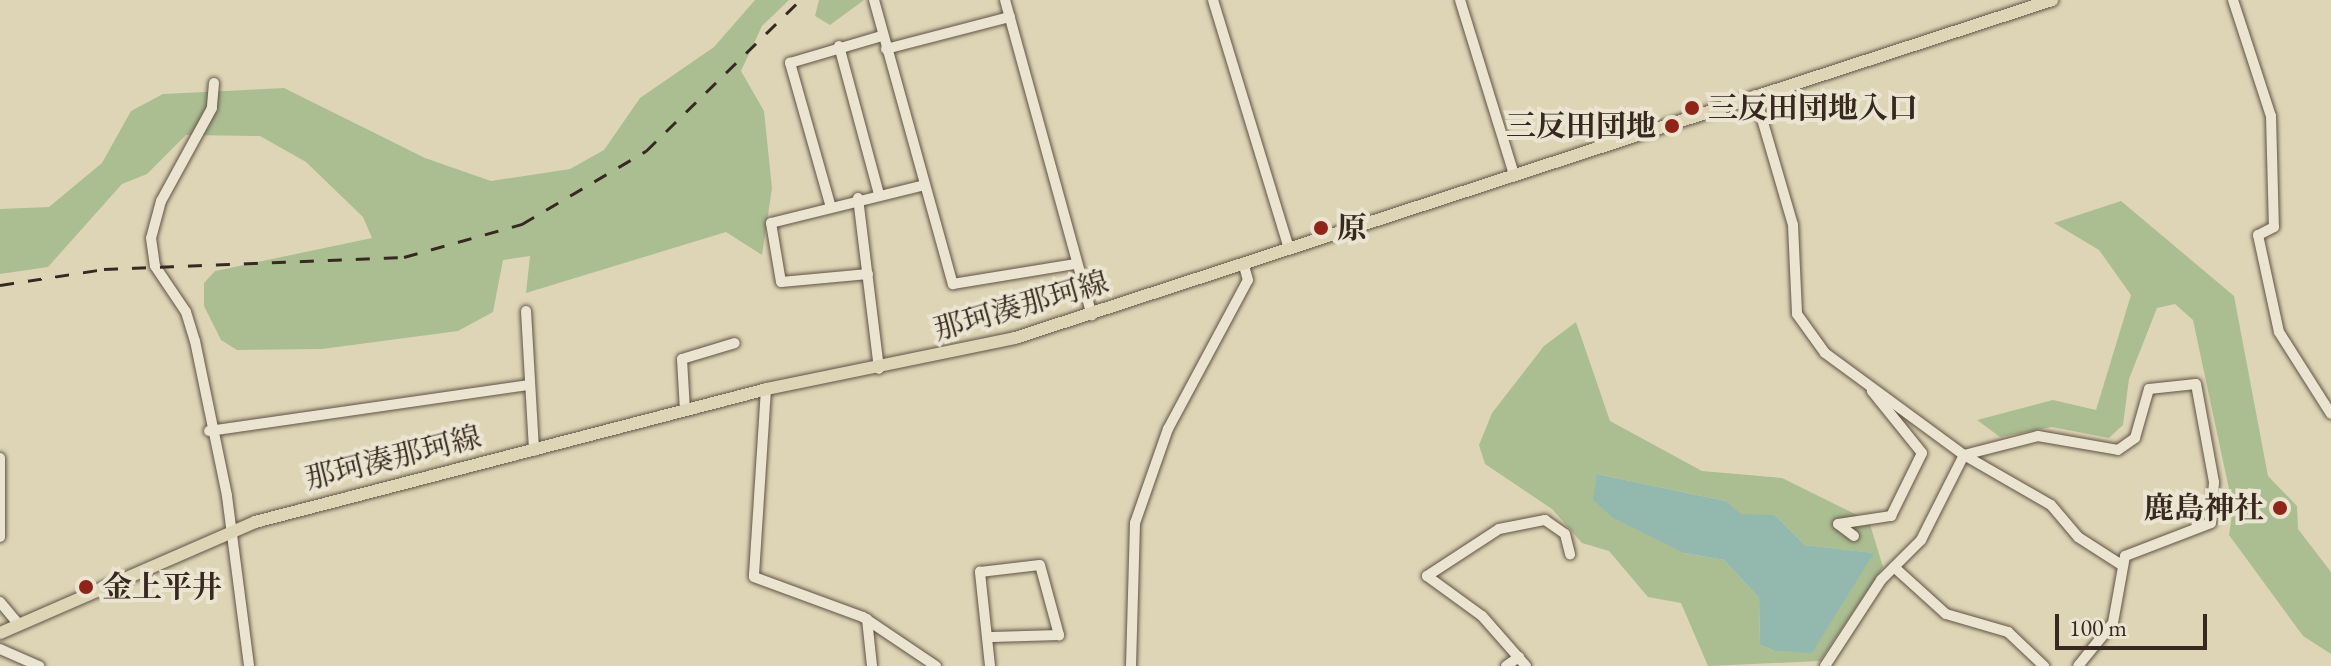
<!DOCTYPE html>
<html>
<head>
<meta charset="utf-8">
<style>
  body { margin:0 }
  #map { position:relative; width:2331px; height:666px; overflow:hidden; background:#ded5b6; font-family:"EB Garamond","Noto Serif JP",serif }
  div>[style] { position:absolute }
  .green>* { inset:0; background:#abbe92 }
  .water>* { inset:0; background:#93b9af }
  .roads { filter:drop-shadow(0 0 2px #615346) drop-shadow(0 0 2px #615346) }
  .minor>* { height:10px; margin:-5px; padding:0 5px; transform-origin:5px; border-radius:5px; background:#eae4d0 }
  .major>* { height:12px; margin:-6px; padding:0 6px; transform-origin:6px; border-radius:6px; background:#ded5b6 }
  .rail>* { height:3px; margin-top:-1.5px; transform-origin:0; background:repeating-linear-gradient(90deg,#372820 0 14px,transparent 0 28px) }
  .dots>* { width:22px; height:22px; translate:-50% -50%; box-sizing:border-box; border:4px solid #eae4d0; border-radius:50% }
  span { translate:-50% -50%; white-space:nowrap; text-align:center; line-height:1.15; -webkit-text-stroke:8px #eae4d0; paint-order:stroke }
  .poi-label { font-size:30px; color:#372820; font-weight:700 }
  .left { translate:0 -50%; text-align:left }
  .right { translate:-100% -50%; text-align:right }
  .street-label { font-size:30px; color:#372820 }
  .scale { position:absolute; left:2055px; top:614px; width:152px; height:36px; box-sizing:border-box; border:4px solid #372820; border-top:0; padding-left:10px; font-size:24px; line-height:28px; white-space:nowrap; color:#372820; -webkit-text-stroke:6px #eae4d0; paint-order:stroke }
</style>
</head>
<body>
<div id="map">
  <div class="green">
    <i style="clip-path:polygon(755px 0,789px 0,762px 26px,741px 71px,764px 111px,772px 188px,762px 255px,726px 232px,526px 293px,530px 256px,503px 260px,493px 312px,458px 331px,322px 349px,237px 350px,221px 340px,204px 306px,204px 283px,215px 271px,372px 238px,363px 217px,306px 162px,260px 136px,186px 135px,147px 174px,122px 184px,48px 267px,0 274px,0 209px,49px 207px,102px 163px,131px 111px,163px 94px,284px 88px,425px 158px,491px 181px,570px 169px,604px 150px,640px 98px,714px 47px)"></i>
    <i style="clip-path:polygon(819px 0,864px 0,830px 25px,815px 16px)"></i>
    <i style="clip-path:polygon(2121px 201px,2234px 296px,2268px 476px,2297px 506px,2298px 529px,2331px 572px,2331px 654px,2303px 636px,2229px 535px,2233px 508px,2193px 320px,2175px 304px,2157px 308px,2129px 379px,2123px 425px,2109px 438px,2052px 427px,2000px 437px,1977px 420px,2053px 400px,2096px 410px,2131px 295px,2099px 250px,2054px 223px)"></i>
    <i style="clip-path:polygon(evenodd,1576px 322px,1610px 421px,1702px 471px,1782px 478px,1869px 521px,1883px 567px,1820px 661px,1708px 666px,1681px 603px,1648px 597px,1609px 551px,1582px 543px,1552px 509px,1485px 464px,1479px 445px,1492px 413px,1544px 346px,1576px 322px,1597px 474px,1726px 501px,1741px 515px,1775px 515px,1805px 545px,1873px 553px,1812px 652px,1775px 651px,1760px 645px,1759px 598px,1724px 560px,1684px 553px,1597px 474px)"></i>
  </div>
  <div class="water">
    <i style="clip-path:polygon(1597px 474px,1726px 501px,1741px 514px,1775px 515px,1805px 545px,1874px 553px,1812px 653px,1775px 651px,1760px 645px,1759px 598px,1724px 560px,1684px 553px,1613px 518px,1593px 500px)"></i>
  </div>
  <div class="roads">
    <div class="minor">
      <i style="left:874px;top:0;width:295px;rotate:74.5deg"></i>
      <i style="left:953px;top:284px;width:124px;rotate:-9.3deg"></i>
      <i style="left:1005px;top:0;width:327px;rotate:74.6deg"></i>
      <i style="left:1213px;top:0;width:257px;rotate:73deg"></i>
      <i style="left:1460px;top:0;width:179px;rotate:72.8deg"></i>
      <i style="left:2233px;top:0;width:122px;rotate:71.9deg"></i>
      <i style="left:2271px;top:116px;width:111px;rotate:88.5deg"></i>
      <i style="left:2274px;top:227px;width:18px;rotate:153deg"></i>
      <i style="left:2258px;top:235px;width:99px;rotate:77.8deg"></i>
      <i style="left:2279px;top:332px;width:97px;rotate:57.6deg"></i>
      <i style="left:839px;top:46px;width:153px;rotate:74.9deg"></i>
      <i style="left:886px;top:49px;width:128px;rotate:-14.5deg"></i>
      <i style="left:214px;top:83px;width:25px;rotate:95deg"></i>
      <i style="left:212px;top:108px;width:106px;rotate:118.7deg"></i>
      <i style="left:161px;top:201px;width:38px;rotate:105deg"></i>
      <i style="left:151px;top:238px;width:28px;rotate:82deg"></i>
      <i style="left:155px;top:266px;width:55px;rotate:56deg"></i>
      <i style="left:186px;top:312px;width:30px;rotate:73deg"></i>
      <i style="left:195px;top:341px;width:158px;rotate:78.3deg"></i>
      <i style="left:227px;top:496px;width:171px;rotate:82.6deg"></i>
      <i style="left:1755px;top:95px;width:135px;rotate:73.7deg"></i>
      <i style="left:1793px;top:225px;width:89px;rotate:87.4deg"></i>
      <i style="left:1797px;top:314px;width:48px;rotate:54.3deg"></i>
      <i style="left:1825px;top:353px;width:172px;rotate:36.3deg"></i>
      <i style="left:1964px;top:455px;width:100px;rotate:29.9deg"></i>
      <i style="left:2051px;top:505px;width:42px;rotate:49.8deg"></i>
      <i style="left:2078px;top:537px;width:50px;rotate:32.7deg"></i>
      <i style="left:858px;top:198px;width:172px;rotate:83deg"></i>
      <i style="left:830px;top:204px;width:147px;rotate:-105.8deg"></i>
      <i style="left:790px;top:63px;width:96px;rotate:-16.4deg"></i>
      <i style="left:868px;top:274px;width:87px;rotate:174.7deg"></i>
      <i style="left:781px;top:282px;width:60px;rotate:-99.6deg"></i>
      <i style="left:771px;top:223px;width:158px;rotate:-13.9deg"></i>
      <i style="left:526px;top:311px;width:140px;rotate:86.7deg"></i>
      <i style="left:766px;top:389px;width:188px;rotate:93.7deg"></i>
      <i style="left:754px;top:577px;width:116px;rotate:20.2deg"></i>
      <i style="left:863px;top:617px;width:88px;rotate:33.9deg"></i>
      <i style="left:685px;top:411px;width:52px;rotate:-93.3deg"></i>
      <i style="left:682px;top:359px;width:55px;rotate:-16.8deg"></i>
      <i style="left:209px;top:431px;width:324px;rotate:-8.2deg"></i>
      <i style="left:1964px;top:455px;width:76px;rotate:-14.4deg"></i>
      <i style="left:2038px;top:436px;width:81px;rotate:9.9deg"></i>
      <i style="left:2118px;top:450px;width:21px;rotate:-35deg"></i>
      <i style="left:2135px;top:438px;width:51px;rotate:-74.1deg"></i>
      <i style="left:2149px;top:389px;width:47px;rotate:-6.1deg"></i>
      <i style="left:2196px;top:384px;width:100px;rotate:79.6deg"></i>
      <i style="left:2214px;top:482px;width:41px;rotate:94.2deg"></i>
      <i style="left:2211px;top:523px;width:92px;rotate:159deg"></i>
      <i style="left:2125px;top:556px;width:68px;rotate:100.2deg"></i>
      <i style="left:2113px;top:623px;width:55px;rotate:129.1deg"></i>
      <i style="left:0;top:458px;width:79px;rotate:90deg"></i>
      <i style="left:1854px;top:536px;width:20px;rotate:-143deg"></i>
      <i style="left:1838px;top:524px;width:54px;rotate:-8.6deg"></i>
      <i style="left:1891px;top:516px;width:70px;rotate:-63.8deg"></i>
      <i style="left:1922px;top:453px;width:80px;rotate:-128.9deg"></i>
      <i style="left:1894px;top:567px;width:70px;rotate:42.1deg"></i>
      <i style="left:1946px;top:614px;width:65px;rotate:16.2deg"></i>
      <i style="left:2008px;top:632px;width:50px;rotate:43.4deg"></i>
      <i style="left:0;top:602px;width:30px;rotate:50deg"></i>
      <i style="left:867px;top:619px;width:47px;rotate:83.9deg"></i>
      <i style="left:0;top:649px;width:43px;rotate:23.6deg"></i>
      <i style="left:990px;top:666px;width:95px;rotate:-96.1deg"></i>
      <i style="left:980px;top:572px;width:60px;rotate:-6.7deg"></i>
      <i style="left:1040px;top:565px;width:73px;rotate:74.8deg"></i>
      <i style="left:1059px;top:635px;width:67px;rotate:178.3deg"></i>
      <i style="left:1131px;top:666px;width:143px;rotate:-88.4deg"></i>
      <i style="left:1135px;top:523px;width:100px;rotate:-70.7deg"></i>
      <i style="left:1168px;top:429px;width:169px;rotate:-61.8deg"></i>
      <i style="left:1248px;top:280px;width:18px;rotate:-106deg"></i>
      <i style="left:1506px;top:666px;width:16px;rotate:-35deg"></i>
      <i style="left:1526px;top:666px;width:67px;rotate:-131.3deg"></i>
      <i style="left:1482px;top:616px;width:68px;rotate:-144deg"></i>
      <i style="left:1427px;top:576px;width:86px;rotate:-33.1deg"></i>
      <i style="left:1499px;top:529px;width:47px;rotate:-11.1deg"></i>
      <i style="left:1545px;top:520px;width:24px;rotate:35deg"></i>
      <i style="left:1565px;top:534px;width:21px;rotate:76deg"></i>
      <i style="left:1825px;top:666px;width:103px;rotate:-56.9deg"></i>
      <i style="left:1881px;top:580px;width:57px;rotate:-45deg"></i>
      <i style="left:1921px;top:540px;width:95px;rotate:-63.2deg"></i>
    </div>
    <div class="major">
      <i style="left:0;top:633px;width:278px;rotate:-23.5deg"></i>
      <i style="left:255px;top:522px;width:529px;rotate:-14.56deg"></i>
      <i style="left:767px;top:389px;width:253px;rotate:-11.6deg"></i>
      <i style="left:1015px;top:338px;width:1091px;rotate:-18.05deg"></i>
    </div>
  </div>
  <div class="rail">
    <i style="left:0;top:285px;width:105px;rotate:-8.7deg"></i>
    <i style="left:104px;top:269px;width:300px;rotate:-2.3deg"></i>
    <i style="left:404px;top:257px;width:123px;rotate:-15.6deg"></i>
    <i style="left:522px;top:224px;width:144px;rotate:-30.5deg"></i>
    <i style="left:646px;top:151px;width:216px;rotate:-44.4deg"></i>
  </div>
  <div class="dots">
    <i style="left:1692px;top:108px;background:#8f2418"></i>
    <i style="left:1672px;top:126px;background:#8f2418"></i>
    <i style="left:1321px;top:228px;background:#8f2418"></i>
    <i style="left:2280px;top:508px;background:#8f2418"></i>
    <i style="left:86px;top:587px;background:#8f2418"></i>
  </div>
  <div class="poi-label">
    <span class="left" style="left:1708px;top:108px">三反田団地入口</span>
    <span class="right" style="left:1656px;top:126px">三反田団地</span>
    <span class="left" style="left:1337px;top:228px">原</span>
    <span class="right" style="left:2264px;top:508px">鹿島神社</span>
    <span class="left" style="left:102px;top:587px">金上平井</span>
  </div>
  <div class="street-label">
    <span style="left:1021px;top:306px;rotate:-16deg">那珂湊那珂線</span>
    <span style="left:393px;top:458px;rotate:-14deg">那珂湊那珂線</span>
  </div>
  <div class="scale">100 m</div>
</div>
</body>
</html>
